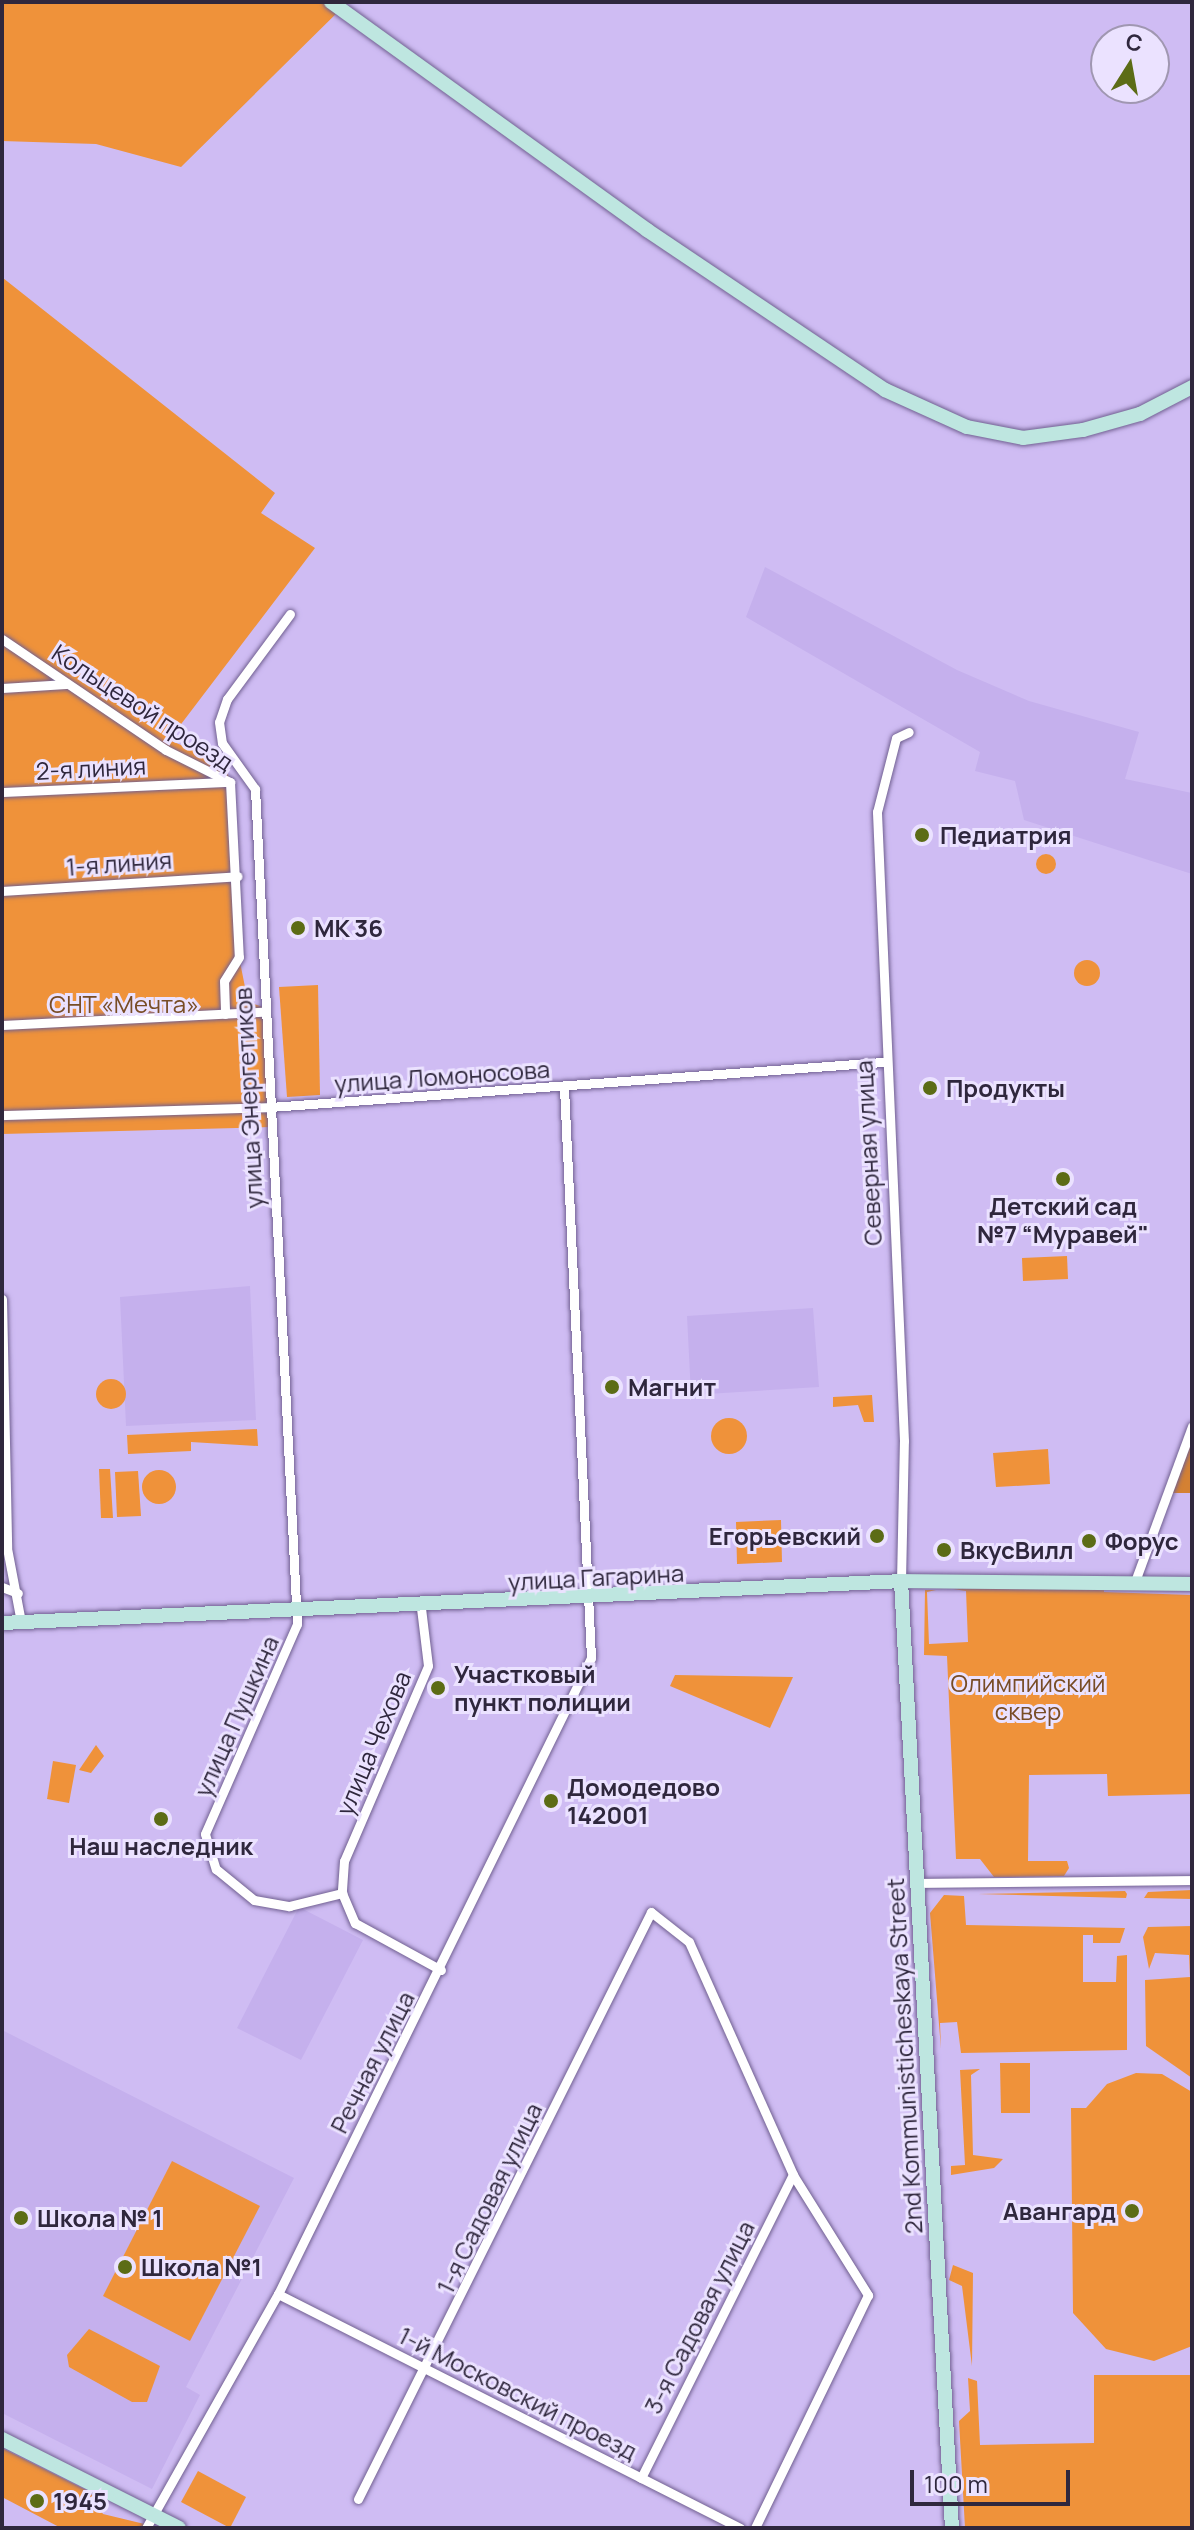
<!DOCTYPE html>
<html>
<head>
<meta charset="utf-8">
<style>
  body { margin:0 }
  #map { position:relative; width:1194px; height:2530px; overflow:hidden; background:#cfbcf3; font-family:Manrope,sans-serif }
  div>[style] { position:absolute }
  .built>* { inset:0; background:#c5b0ed }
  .green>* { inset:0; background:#ef923a }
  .round { border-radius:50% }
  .forest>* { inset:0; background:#d48133 }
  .roads { filter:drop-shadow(0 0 2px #716091) drop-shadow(0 0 2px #716091) }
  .street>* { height:9px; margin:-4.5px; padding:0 4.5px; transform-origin:4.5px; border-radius:4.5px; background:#fff }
  .secondary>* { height:14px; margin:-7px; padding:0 7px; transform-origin:7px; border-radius:7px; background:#bee6e0 }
  .dots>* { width:22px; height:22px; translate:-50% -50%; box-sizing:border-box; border:4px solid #ebe2ff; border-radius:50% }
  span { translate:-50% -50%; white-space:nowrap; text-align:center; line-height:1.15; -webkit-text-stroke:6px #ebe2ff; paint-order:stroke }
  .street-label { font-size:24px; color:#2f273d }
  .poi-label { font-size:24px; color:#2f273d; font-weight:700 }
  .left { translate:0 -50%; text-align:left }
  .right { translate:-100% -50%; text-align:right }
  .park-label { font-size:24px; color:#784c25 }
  .frame { position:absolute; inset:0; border:4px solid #2f273d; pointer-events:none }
  .north { position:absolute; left:1090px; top:24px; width:80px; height:80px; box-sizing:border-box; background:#ebe2ff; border:2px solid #a097b1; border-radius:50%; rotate:11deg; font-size:22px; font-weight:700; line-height:32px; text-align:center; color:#2f273d }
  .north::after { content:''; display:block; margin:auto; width:28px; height:36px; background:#5c6c16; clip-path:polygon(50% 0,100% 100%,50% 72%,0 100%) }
  .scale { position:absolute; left:910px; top:2470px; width:160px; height:36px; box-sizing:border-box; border:4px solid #2f273d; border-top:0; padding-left:10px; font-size:24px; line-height:28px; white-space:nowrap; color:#2f273d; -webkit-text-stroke:6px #ebe2ff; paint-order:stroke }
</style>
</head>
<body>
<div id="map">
  <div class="built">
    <i style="clip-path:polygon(765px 567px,957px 670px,1029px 701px,1139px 732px,1125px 779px,1192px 793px,1192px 874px,1024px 820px,1015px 781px,975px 771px,980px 752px,746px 617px)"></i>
    <i style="clip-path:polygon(250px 1286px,256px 1420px,126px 1426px,120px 1297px)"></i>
    <i style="clip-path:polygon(813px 1308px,819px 1387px,691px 1395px,687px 1316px)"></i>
    <i style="clip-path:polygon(299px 1907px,363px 1940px,301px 2060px,237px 2028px)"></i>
    <i style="clip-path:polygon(2px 2030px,294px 2178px,186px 2387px,200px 2395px,152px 2489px,2px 2413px)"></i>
  </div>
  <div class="green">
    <i style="clip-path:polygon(2px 2px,348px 2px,181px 167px,96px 144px,2px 141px)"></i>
    <i style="clip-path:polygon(3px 278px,275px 493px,261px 513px,315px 548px,169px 740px,224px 763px,230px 781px,239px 957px,248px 1002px,266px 1008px,271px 1127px,2px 1134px)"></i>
    <i class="round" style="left:1036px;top:854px;width:20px;height:20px"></i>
    <i class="round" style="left:1074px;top:960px;width:26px;height:26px"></i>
    <i style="clip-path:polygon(318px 985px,320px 1095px,287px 1097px,279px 987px)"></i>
    <i style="clip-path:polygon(1067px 1256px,1068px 1279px,1023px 1281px,1022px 1258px)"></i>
    <i class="round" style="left:96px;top:1379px;width:30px;height:30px"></i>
    <i style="clip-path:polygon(872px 1395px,874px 1422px,864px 1422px,858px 1405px,833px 1407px,833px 1397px)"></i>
    <i class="round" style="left:711px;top:1418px;width:36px;height:36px"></i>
    <i style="clip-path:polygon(257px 1429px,258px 1446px,191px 1442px,191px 1451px,128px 1454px,127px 1435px)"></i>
    <i style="clip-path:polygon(1048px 1449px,1050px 1484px,996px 1487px,993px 1453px)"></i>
    <i style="clip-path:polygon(99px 1469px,110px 1469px,113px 1518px,101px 1518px)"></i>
    <i class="round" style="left:142px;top:1470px;width:34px;height:34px"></i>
    <i style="clip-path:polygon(138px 1471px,141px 1516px,117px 1517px,115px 1472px)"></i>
    <i style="clip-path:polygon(781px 1520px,782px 1562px,737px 1564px,736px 1522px)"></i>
    <i style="clip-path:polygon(1104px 1583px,1104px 1592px,1192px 1595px,1192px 1794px,1108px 1796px,1107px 1774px,1029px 1775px,1028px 1861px,1067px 1861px,1069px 1868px,1064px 1876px,994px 1877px,980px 1859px,956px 1859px,947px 1656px,924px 1655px,925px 1590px,936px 1590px,927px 1592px,929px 1644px,968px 1642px,966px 1591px,953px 1589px)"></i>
    <i style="clip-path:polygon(675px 1675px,793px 1677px,770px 1728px,670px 1686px)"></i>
    <i style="clip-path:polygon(96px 1745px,104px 1756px,91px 1773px,79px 1770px)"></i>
    <i style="clip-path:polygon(53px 1761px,76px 1765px,69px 1803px,47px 1799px)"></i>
    <i style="clip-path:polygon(1192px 1890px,1192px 1899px,1144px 1898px,1148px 1892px)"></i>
    <i style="clip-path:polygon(978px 1894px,1125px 1891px,1127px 1894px,1126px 1898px)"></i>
    <i style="clip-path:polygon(944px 1895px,964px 1896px,966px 1925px,1125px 1928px,1120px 1943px,1093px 1943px,1093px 1935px,1083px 1935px,1083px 1982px,1116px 1982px,1117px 1956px,1127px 1955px,1127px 2050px,961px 2053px,957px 2022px,940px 2023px,941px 2049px,930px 1913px)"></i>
    <i style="clip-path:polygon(1192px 1926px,1192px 2078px,1146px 2046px,1145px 1980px,1190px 1977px,1189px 1955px,1155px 1953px,1149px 1969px,1143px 1937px,1148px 1927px)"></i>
    <i style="clip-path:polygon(1000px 2063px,1030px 2063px,1030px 2113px,1001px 2113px)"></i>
    <i style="clip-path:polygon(980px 2069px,971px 2075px,973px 2155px,1003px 2159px,994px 2168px,951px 2175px,951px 2166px,965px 2165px,960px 2070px)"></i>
    <i style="clip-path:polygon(1136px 2073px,1162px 2074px,1192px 2092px,1192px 2346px,1154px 2361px,1106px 2349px,1073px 2313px,1071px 2108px,1086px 2108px,1107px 2084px)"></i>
    <i style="clip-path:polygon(172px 2161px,260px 2206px,190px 2341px,103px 2296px)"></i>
    <i style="clip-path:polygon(953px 2265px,973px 2273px,972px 2366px,962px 2286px,949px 2280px)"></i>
    <i style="clip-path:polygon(89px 2329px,160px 2366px,147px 2402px,132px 2402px,69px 2367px,67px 2355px)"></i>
    <i style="clip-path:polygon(1094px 2375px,1192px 2375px,1192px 2528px,965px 2528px,959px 2421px,970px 2411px,968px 2378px,977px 2381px,980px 2445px,1094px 2443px)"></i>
    <i style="clip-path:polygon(2px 2448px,90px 2492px,103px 2514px,161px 2528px,61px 2528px,2px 2497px)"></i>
    <i style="clip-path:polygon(198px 2471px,246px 2497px,230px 2528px,181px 2502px)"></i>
  </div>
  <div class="forest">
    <i style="clip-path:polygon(1192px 1436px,1192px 1493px,1171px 1493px)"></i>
  </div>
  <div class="roads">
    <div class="street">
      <i style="left:290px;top:614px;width:106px;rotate:126.5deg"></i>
      <i style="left:227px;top:699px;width:24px;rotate:109deg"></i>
      <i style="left:219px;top:722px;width:21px;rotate:82deg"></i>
      <i style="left:222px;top:743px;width:57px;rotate:54.3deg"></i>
      <i style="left:255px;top:789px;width:836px;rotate:87.12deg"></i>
      <i style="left:297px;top:1624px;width:229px;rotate:113.7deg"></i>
      <i style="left:205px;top:1834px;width:37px;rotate:73deg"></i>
      <i style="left:216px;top:1869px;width:49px;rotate:39.2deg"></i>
      <i style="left:254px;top:1900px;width:36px;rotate:10deg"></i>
      <i style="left:289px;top:1906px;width:55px;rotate:-13.8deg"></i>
      <i style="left:2px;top:639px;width:198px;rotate:34.1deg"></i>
      <i style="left:166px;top:750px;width:72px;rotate:26.6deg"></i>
      <i style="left:230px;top:782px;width:175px;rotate:87.1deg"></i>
      <i style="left:239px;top:957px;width:28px;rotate:122deg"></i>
      <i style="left:224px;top:981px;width:33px;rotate:88deg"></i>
      <i style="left:2px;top:688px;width:64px;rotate:-3.6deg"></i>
      <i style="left:2px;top:792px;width:224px;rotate:-2.6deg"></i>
      <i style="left:2px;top:891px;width:236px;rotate:-3.6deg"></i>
      <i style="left:2px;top:1025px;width:261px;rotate:-2.9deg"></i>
      <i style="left:2px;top:1115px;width:268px;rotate:-1.7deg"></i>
      <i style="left:270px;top:1107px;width:615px;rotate:-4.2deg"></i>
      <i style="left:2px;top:1299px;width:249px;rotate:88.8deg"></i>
      <i style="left:7px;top:1548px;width:75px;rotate:79.3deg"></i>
      <i style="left:901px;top:1581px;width:140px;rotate:-88.8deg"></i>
      <i style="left:904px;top:1441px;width:630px;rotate:-92.46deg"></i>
      <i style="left:877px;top:812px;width:76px;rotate:-75.6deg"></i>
      <i style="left:896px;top:738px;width:14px;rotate:-25deg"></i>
      <i style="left:1134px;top:1584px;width:168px;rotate:-69.8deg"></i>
      <i style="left:2px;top:1587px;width:17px;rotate:21deg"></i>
      <i style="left:421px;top:1608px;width:58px;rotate:83.1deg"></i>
      <i style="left:428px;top:1666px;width:212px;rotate:113.3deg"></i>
      <i style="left:344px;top:1861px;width:32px;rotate:94deg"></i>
      <i style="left:342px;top:1893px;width:33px;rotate:67deg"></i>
      <i style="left:355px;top:1923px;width:98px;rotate:28.7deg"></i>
      <i style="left:917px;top:1883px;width:275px;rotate:-0.6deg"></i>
      <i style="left:278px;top:2294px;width:518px;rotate:26.86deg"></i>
      <i style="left:641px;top:2478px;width:339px;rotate:-63.4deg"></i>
      <i style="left:358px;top:2499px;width:656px;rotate:-63.47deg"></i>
      <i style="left:651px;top:1912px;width:48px;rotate:38.3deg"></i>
      <i style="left:689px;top:1942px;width:255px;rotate:65.9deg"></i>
      <i style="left:793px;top:2175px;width:142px;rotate:58deg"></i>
      <i style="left:868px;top:2295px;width:259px;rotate:115.9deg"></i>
      <i style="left:146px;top:2528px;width:269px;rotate:-60.6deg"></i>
      <i style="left:278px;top:2294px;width:709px;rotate:-63.8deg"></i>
      <i style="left:591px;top:1658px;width:572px;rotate:-92.71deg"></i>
    </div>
    <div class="secondary">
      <i style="left:331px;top:2px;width:390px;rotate:35.8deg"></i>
      <i style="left:647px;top:230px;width:287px;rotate:33.9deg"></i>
      <i style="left:885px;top:390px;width:90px;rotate:24.3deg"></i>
      <i style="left:967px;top:427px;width:57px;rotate:11.1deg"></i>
      <i style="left:1023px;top:438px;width:61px;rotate:-7.6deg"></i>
      <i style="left:1083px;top:430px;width:59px;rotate:-15.7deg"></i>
      <i style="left:1140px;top:414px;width:59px;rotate:-27.4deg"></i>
      <i style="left:901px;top:1581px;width:948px;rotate:86.92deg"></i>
      <i style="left:2px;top:1623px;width:900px;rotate:-2.67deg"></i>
      <i style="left:901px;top:1581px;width:291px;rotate:0.6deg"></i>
      <i style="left:2px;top:2439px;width:198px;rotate:26.7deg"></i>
    </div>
  </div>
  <div class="dots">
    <i style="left:922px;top:835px;background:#5c6c16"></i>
    <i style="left:298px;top:928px;background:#5c6c16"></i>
    <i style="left:930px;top:1088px;background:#5c6c16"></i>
    <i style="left:1063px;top:1179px;background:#5c6c16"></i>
    <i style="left:612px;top:1387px;background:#5c6c16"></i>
    <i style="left:877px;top:1536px;background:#5c6c16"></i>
    <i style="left:1089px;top:1541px;background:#5c6c16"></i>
    <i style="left:944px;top:1550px;background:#5c6c16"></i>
    <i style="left:438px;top:1688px;background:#5c6c16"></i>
    <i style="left:551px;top:1801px;background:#5c6c16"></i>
    <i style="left:161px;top:1819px;background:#5c6c16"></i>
    <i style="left:1132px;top:2211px;background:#5c6c16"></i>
    <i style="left:21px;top:2218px;background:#5c6c16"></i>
    <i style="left:125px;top:2267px;background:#5c6c16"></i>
    <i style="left:37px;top:2501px;background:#5c6c16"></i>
  </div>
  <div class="street-label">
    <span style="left:143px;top:707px;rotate:33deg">Кольцевой проезд</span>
    <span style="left:91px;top:768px;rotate:-3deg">2-я линия</span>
    <span style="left:119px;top:863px;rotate:-4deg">1-я линия</span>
    <span style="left:442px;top:1076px;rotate:-4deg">улица Ломоносова</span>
    <span style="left:248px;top:1098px;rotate:-93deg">улица Энергетиков</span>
    <span style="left:868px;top:1153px;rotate:-93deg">Северная улица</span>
    <span style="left:596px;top:1577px;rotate:-3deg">улица Гагарина</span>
    <span style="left:236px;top:1716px;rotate:-66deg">улица Пушкина</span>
    <span style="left:373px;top:1743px;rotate:-67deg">улица Чехова</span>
    <span style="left:904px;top:2056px;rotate:-93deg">2nd Kommunisticheskaya Street</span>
    <span style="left:372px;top:2062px;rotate:-63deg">Речная улица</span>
    <span style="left:489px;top:2198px;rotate:-64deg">1-я Садовая улица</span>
    <span style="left:699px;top:2317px;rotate:-63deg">3-я Садовая улица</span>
    <span style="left:518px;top:2393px;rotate:27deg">1-й Московский проезд</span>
  </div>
  <div class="poi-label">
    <span class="left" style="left:940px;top:835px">Педиатрия</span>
    <span class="left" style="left:314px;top:928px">МК 36</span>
    <span class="left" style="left:946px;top:1088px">Продукты</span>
    <span style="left:1063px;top:1220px">Детский сад<br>№7 “Муравей"</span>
    <span class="left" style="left:628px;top:1387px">Магнит</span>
    <span class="right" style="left:861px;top:1536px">Егорьевский</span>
    <span class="left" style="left:1105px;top:1541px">Форус</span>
    <span class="left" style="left:960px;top:1550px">ВкусВилл</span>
    <span class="left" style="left:454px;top:1688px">Участковый<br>пункт полиции</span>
    <span class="left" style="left:567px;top:1801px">Домодедово<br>142001</span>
    <span style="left:161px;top:1846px">Наш наследник</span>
    <span class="right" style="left:1116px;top:2211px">Авангард</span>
    <span class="left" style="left:37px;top:2218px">Школа № 1</span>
    <span class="left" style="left:141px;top:2267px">Школа №1</span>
    <span class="left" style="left:53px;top:2501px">1945</span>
  </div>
  <div class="park-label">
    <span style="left:124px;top:1004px">СНТ «Мечта»</span>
    <span style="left:1028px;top:1697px">Олимпийский<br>сквер</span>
  </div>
  <div class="frame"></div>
  <div class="north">С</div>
  <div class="scale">100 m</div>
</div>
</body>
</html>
